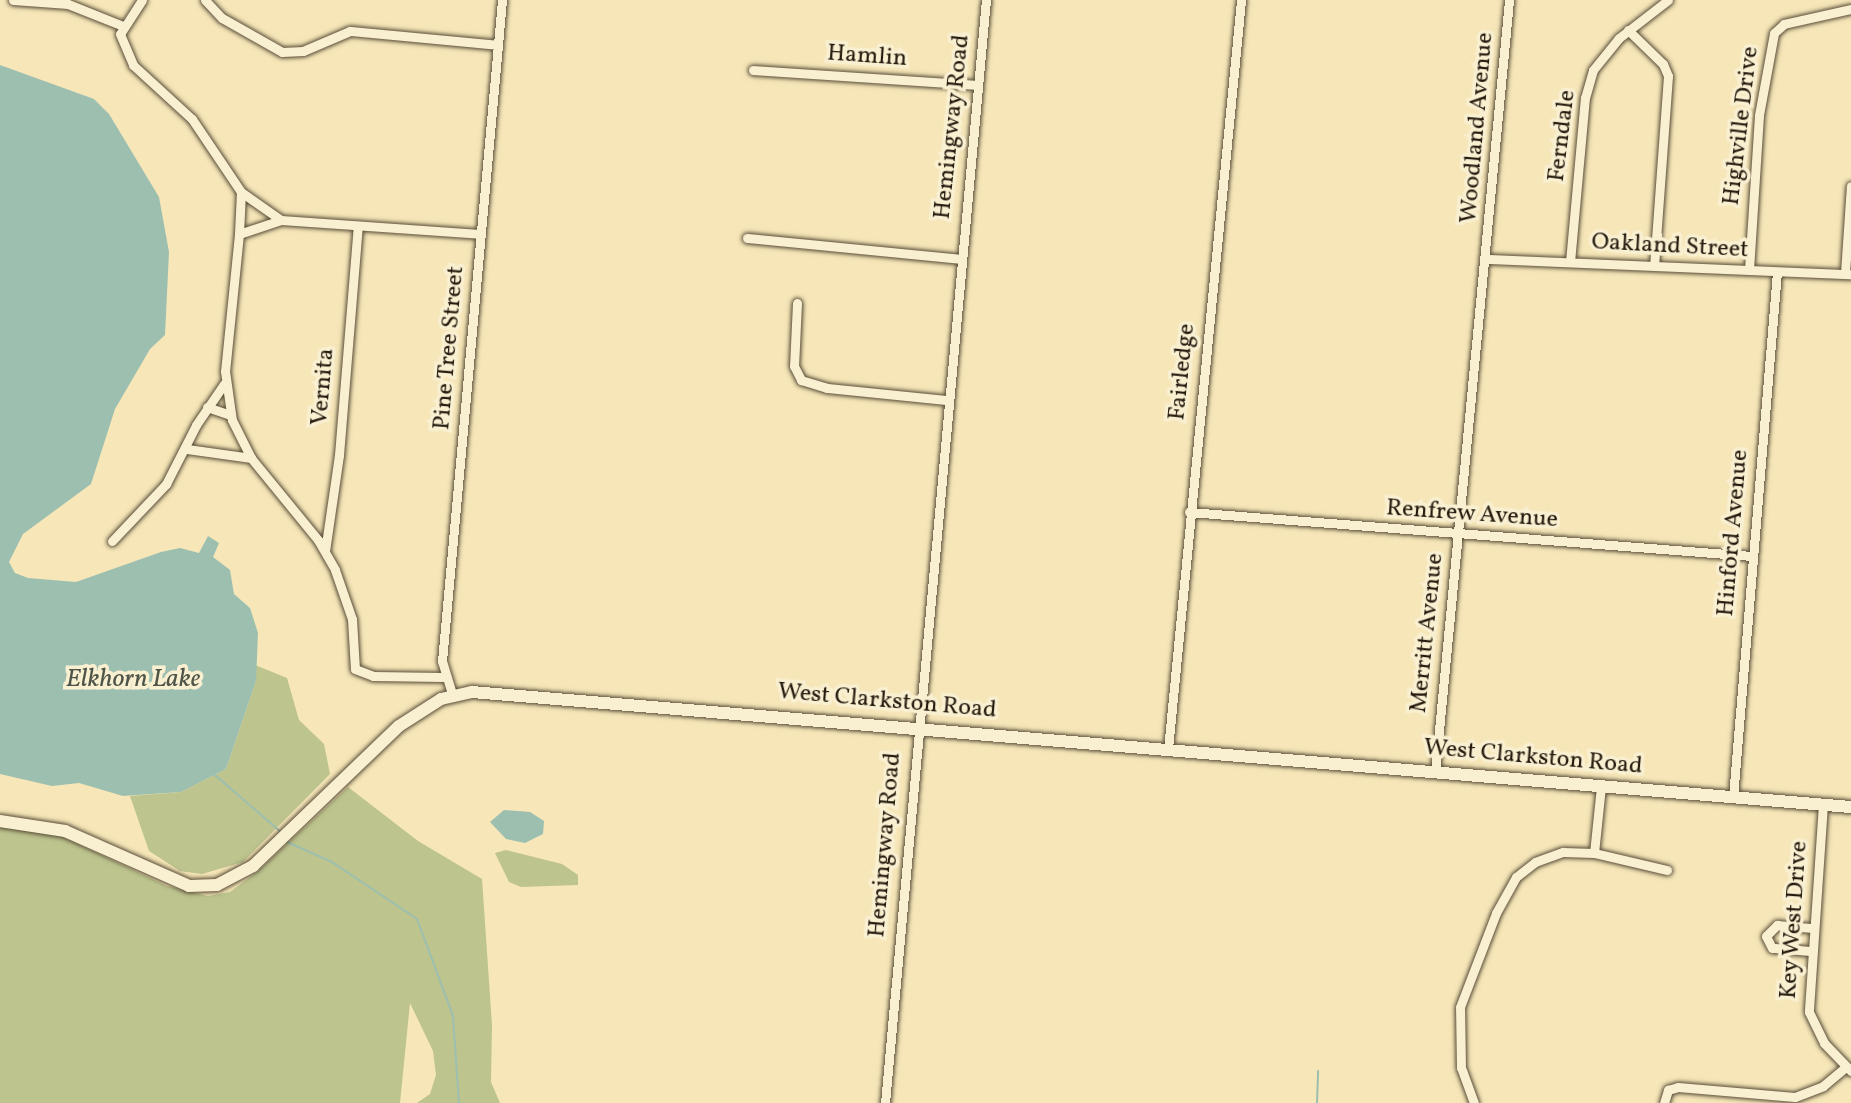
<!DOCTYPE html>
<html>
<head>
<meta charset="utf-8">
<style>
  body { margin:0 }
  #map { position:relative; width:1851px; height:1103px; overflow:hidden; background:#f6e6b8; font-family:Vollkorn,serif }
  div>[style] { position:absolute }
  .green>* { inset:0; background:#bdc48e }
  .water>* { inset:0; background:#9dbfb0 }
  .stream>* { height:2px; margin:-1px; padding:0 1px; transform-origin:1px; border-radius:1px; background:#9dbfb0 }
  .roads { filter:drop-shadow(0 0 2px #584d38) drop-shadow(0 0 2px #584d38) }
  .minor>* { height:9px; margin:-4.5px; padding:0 4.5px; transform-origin:4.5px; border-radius:4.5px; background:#f9efd1 }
  .secondary>* { height:12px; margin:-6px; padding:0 6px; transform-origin:6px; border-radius:6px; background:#f9efd1 }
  span { translate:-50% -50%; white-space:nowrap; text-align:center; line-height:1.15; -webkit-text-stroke:7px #f9efd1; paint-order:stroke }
  .street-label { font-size:24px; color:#241a0e }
  .water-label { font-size:26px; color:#4e5447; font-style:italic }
</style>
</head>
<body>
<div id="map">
  <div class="green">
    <i style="clip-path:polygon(255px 665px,287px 678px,299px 720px,324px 744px,330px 774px,243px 862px,202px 874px,180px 871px,149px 851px,130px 796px,181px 792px,226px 769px,256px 681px)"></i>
    <i style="clip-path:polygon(348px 787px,418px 841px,482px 879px,492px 1025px,491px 1082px,500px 1103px,417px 1103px,430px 1094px,436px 1075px,433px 1051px,410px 1003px,400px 1103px,0 1103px,0 827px,61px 836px,167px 886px,208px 896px,230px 892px,257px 872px)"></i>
    <i style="clip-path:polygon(506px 850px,562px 864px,578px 875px,578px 885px,521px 887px,509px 882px,495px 853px)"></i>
  </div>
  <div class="water">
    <i style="clip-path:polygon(0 65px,94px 99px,109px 114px,159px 197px,169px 252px,165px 335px,150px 349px,115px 409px,91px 484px,23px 534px,9px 562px,15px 573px,28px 578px,76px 582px,161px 552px,180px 548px,199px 553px,208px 536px,219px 543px,213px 557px,230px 570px,234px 594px,250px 608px,258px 633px,256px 681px,226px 769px,181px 792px,123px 796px,79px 783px,52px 786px,0 774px)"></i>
    <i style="clip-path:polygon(504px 810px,530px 812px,544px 821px,543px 834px,525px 843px,506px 839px,490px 822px)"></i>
  </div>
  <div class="stream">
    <i style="left:215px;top:775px;width:89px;rotate:40.9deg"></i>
    <i style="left:287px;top:842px;width:49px;rotate:24deg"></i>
    <i style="left:332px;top:862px;width:102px;rotate:33.8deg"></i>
    <i style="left:417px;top:919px;width:103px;rotate:69.6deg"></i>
    <i style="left:453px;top:1016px;width:87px;rotate:86.1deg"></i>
    <i style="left:1317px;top:1103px;width:32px;rotate:-88deg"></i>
  </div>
  <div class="roads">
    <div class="minor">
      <i style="left:13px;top:0;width:55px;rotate:4.2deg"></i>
      <i style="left:68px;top:4px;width:59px;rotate:21.8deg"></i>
      <i style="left:142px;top:0;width:40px;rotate:122.9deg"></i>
      <i style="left:120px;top:34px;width:34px;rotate:67deg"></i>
      <i style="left:133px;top:65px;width:80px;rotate:42.5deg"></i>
      <i style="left:192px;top:119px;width:88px;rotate:56.1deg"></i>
      <i style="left:241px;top:192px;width:49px;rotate:35deg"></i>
      <i style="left:281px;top:220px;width:199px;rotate:4deg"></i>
      <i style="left:205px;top:0;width:25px;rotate:47deg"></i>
      <i style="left:222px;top:18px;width:69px;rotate:29.5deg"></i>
      <i style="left:282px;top:52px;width:21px;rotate:-3deg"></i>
      <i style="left:303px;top:51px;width:51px;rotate:-23.1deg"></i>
      <i style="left:350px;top:31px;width:148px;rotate:5.4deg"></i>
      <i style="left:1628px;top:30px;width:49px;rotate:44.2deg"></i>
      <i style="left:1663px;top:64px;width:13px;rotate:67deg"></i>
      <i style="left:1668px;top:76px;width:190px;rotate:94.2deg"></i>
      <i style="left:753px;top:70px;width:225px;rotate:3.8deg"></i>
      <i style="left:281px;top:220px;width:44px;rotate:161.6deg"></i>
      <i style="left:239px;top:234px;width:138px;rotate:95.8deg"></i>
      <i style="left:225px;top:371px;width:49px;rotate:81.9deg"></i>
      <i style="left:232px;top:420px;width:42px;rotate:63.4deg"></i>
      <i style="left:251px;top:458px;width:106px;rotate:50.7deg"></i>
      <i style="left:318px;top:540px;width:34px;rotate:60deg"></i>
      <i style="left:335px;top:570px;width:52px;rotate:70.9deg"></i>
      <i style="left:352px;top:619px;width:50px;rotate:86.6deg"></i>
      <i style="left:355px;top:669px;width:19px;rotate:21deg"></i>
      <i style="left:373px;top:676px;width:70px;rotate:0.8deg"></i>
      <i style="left:239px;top:234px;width:42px;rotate:-87.3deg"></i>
      <i style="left:747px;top:238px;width:214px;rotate:5.6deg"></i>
      <i style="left:1488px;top:259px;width:363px;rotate:2.4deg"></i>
      <i style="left:1570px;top:262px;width:165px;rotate:-84.8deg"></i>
      <i style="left:1585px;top:98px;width:29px;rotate:-74deg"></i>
      <i style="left:1593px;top:70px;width:41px;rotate:-50.9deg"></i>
      <i style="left:1619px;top:38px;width:62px;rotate:-37.8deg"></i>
      <i style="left:1749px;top:270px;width:155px;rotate:-86.3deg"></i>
      <i style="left:1759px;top:115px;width:83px;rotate:-79.6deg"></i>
      <i style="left:1774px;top:33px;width:13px;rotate:-42deg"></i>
      <i style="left:1784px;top:24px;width:69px;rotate:-12.6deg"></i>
      <i style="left:1845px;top:273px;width:87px;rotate:-86.1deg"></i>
      <i style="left:797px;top:303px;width:63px;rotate:92.7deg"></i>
      <i style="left:794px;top:366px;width:16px;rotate:63deg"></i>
      <i style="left:801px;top:380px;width:27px;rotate:17deg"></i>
      <i style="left:827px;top:388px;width:120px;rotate:5.8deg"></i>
      <i style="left:207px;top:407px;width:24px;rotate:19deg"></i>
      <i style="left:187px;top:449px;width:65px;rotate:8deg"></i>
      <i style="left:1189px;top:512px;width:565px;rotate:4.47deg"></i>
      <i style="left:112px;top:541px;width:79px;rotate:-46.5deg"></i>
      <i style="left:166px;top:484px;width:66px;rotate:-63deg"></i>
      <i style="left:196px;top:425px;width:50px;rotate:-55.7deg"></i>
      <i style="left:325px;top:551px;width:97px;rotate:-81.7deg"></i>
      <i style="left:339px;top:455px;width:230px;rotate:-85.3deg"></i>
      <i style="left:453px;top:697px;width:38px;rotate:-107deg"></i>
      <i style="left:442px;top:661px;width:664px;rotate:-84.81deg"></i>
      <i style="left:1168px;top:749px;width:753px;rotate:-84.43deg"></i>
      <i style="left:1435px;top:772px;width:776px;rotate:-84.52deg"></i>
      <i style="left:1733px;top:797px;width:527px;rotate:-85.21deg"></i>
      <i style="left:1823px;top:804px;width:208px;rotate:93.9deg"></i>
      <i style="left:1809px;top:1012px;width:34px;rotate:64deg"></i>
      <i style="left:1824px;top:1043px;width:39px;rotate:46deg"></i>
      <i style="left:1594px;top:853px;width:67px;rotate:-84deg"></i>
      <i style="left:1810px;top:951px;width:38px;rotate:-175deg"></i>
      <i style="left:1772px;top:948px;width:13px;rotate:-117deg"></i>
      <i style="left:1766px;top:936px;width:16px;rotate:-45deg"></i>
      <i style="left:1777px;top:925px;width:36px;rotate:5deg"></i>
      <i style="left:885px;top:1103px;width:1108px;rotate:-84.77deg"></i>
      <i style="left:1474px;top:1103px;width:37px;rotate:-110deg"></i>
      <i style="left:1461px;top:1068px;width:61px;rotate:-90.9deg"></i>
      <i style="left:1460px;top:1007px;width:101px;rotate:-69deg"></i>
      <i style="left:1496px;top:913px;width:41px;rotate:-60.9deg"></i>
      <i style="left:1516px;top:877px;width:24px;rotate:-38deg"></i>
      <i style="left:1535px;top:862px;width:30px;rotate:-20deg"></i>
      <i style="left:1563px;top:852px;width:31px;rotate:2deg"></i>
      <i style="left:1594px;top:853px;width:75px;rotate:13.1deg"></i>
      <i style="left:1664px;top:1103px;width:14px;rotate:-73deg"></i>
      <i style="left:1668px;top:1090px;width:10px;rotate:-17deg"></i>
      <i style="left:1678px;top:1087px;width:117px;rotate:4.9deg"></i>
      <i style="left:1795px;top:1097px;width:30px;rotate:-21deg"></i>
      <i style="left:1823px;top:1086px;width:30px;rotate:-40deg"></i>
    </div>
    <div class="secondary">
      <i style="left:0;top:821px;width:66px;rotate:8.7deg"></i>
      <i style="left:65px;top:831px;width:136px;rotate:23.9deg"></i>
      <i style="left:189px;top:886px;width:28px;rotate:-2deg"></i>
      <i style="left:217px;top:885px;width:41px;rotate:-27.8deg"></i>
      <i style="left:253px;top:866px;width:202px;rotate:-43.8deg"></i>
      <i style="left:399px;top:726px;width:50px;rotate:-32.7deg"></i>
      <i style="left:441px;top:699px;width:32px;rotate:-13deg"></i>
      <i style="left:472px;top:692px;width:1384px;rotate:4.77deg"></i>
    </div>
  </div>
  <div class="street-label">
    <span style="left:867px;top:57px;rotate:4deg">Hamlin</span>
    <span style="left:1742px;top:126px;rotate:-83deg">Highville Drive</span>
    <span style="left:953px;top:127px;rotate:-84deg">Hemingway Road</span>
    <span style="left:1478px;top:128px;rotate:-85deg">Woodland Avenue</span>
    <span style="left:1563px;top:136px;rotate:-83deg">Ferndale</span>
    <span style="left:1670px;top:247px;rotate:3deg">Oakland Street</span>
    <span style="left:450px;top:348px;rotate:-85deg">Pine Tree Street</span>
    <span style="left:1183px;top:372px;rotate:-84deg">Fairledge</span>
    <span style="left:324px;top:387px;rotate:-85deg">Vernita</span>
    <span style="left:1472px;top:515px;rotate:4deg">Renfrew Avenue</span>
    <span style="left:1734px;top:533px;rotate:-85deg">Hinford Avenue</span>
    <span style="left:1428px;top:633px;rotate:-84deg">Merritt Avenue</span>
    <span style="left:887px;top:702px;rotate:5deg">West Clarkston Road</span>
    <span style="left:1533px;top:758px;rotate:5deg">West Clarkston Road</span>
    <span style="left:886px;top:845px;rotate:-85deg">Hemingway Road</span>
    <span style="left:1795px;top:920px;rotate:-86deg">Key West Drive</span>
  </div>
  <div class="water-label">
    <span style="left:133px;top:680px">Elkhorn Lake</span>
  </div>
</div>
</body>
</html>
